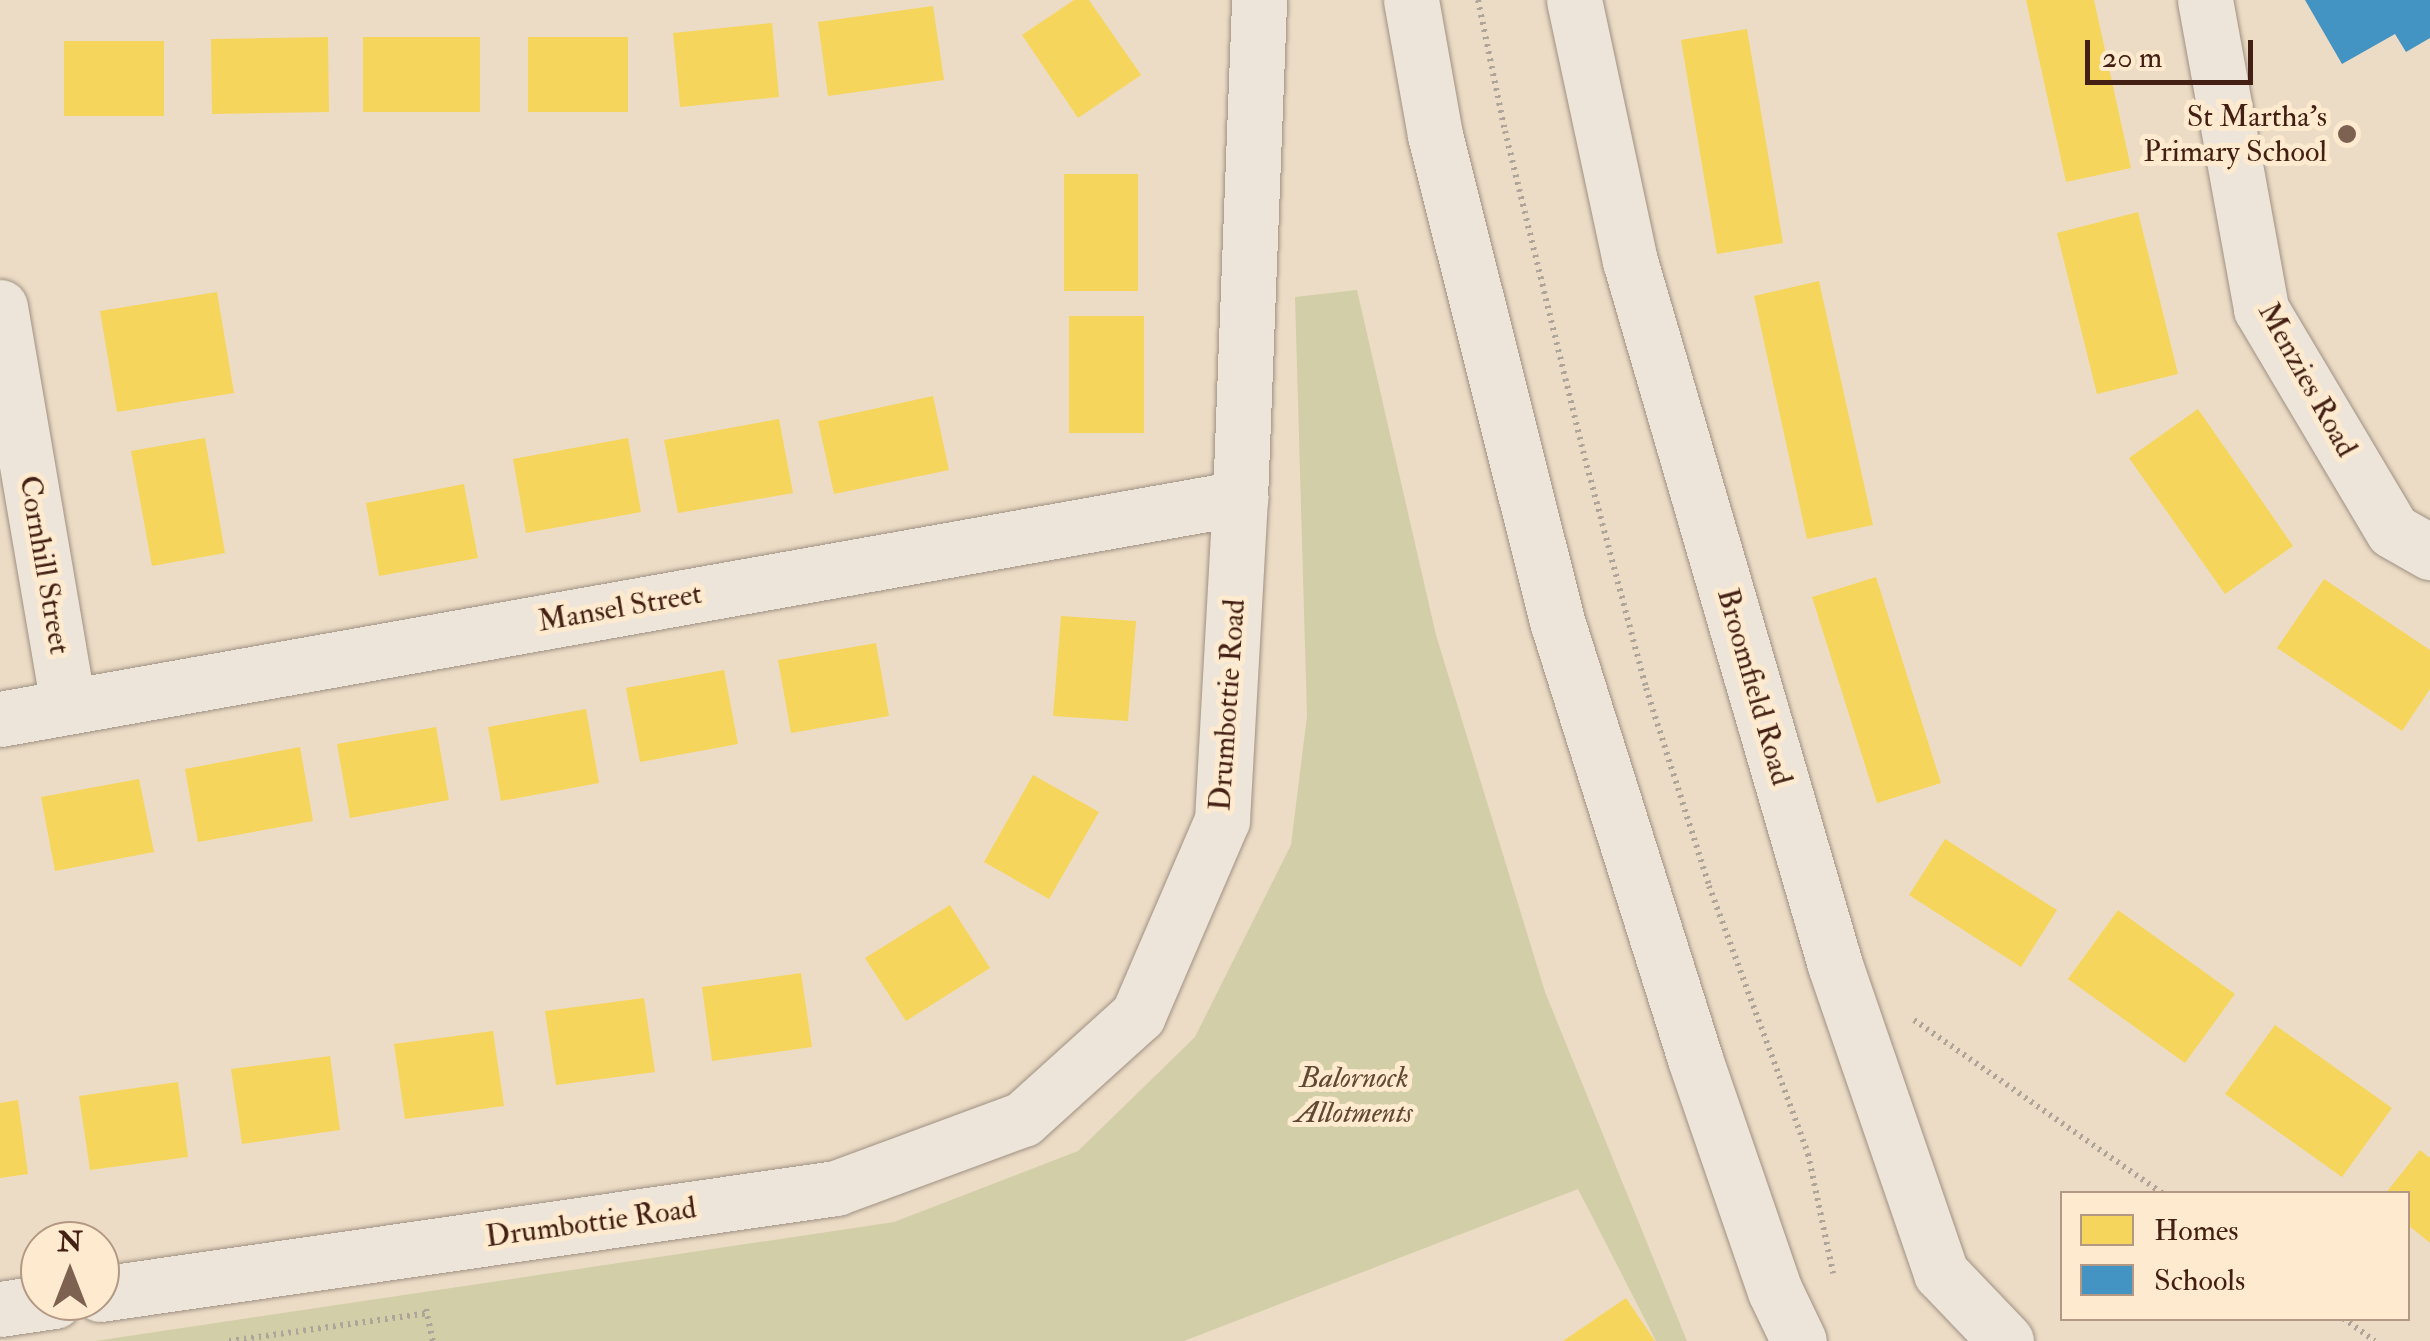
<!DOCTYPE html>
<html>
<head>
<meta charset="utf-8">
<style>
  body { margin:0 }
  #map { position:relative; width:2430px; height:1341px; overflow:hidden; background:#ecdcc5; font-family:"IM FELL Double Pica",serif }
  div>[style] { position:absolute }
  .green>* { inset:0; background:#d2cea7 }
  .homes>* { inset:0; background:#f6d55c }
  .schools>* { inset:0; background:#4393c3 }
  .path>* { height:6px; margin-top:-3px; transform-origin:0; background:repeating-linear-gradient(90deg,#aea49a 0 2.5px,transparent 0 7.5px) }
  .roads { filter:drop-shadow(0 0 2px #9f9183) drop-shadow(0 0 2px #9f9183) }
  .minor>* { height:55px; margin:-27.5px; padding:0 27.5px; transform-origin:27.5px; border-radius:27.5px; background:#eee5da }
  .tertiary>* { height:55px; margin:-27.5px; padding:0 27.5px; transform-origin:27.5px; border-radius:27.5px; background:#eee5da }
  .dots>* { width:28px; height:28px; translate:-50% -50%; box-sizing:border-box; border:5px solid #feeace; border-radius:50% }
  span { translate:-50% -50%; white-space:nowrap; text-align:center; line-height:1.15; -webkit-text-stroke:10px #feeace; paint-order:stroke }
  .poi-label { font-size:30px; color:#432013 }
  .right { translate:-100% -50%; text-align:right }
  .street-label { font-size:30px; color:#432013 }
  .park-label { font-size:30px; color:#614832; font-style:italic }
  .legend { position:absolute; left:2060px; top:1191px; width:350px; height:130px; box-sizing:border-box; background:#feeace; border:2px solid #b39983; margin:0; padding:12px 18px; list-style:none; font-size:30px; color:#432013 }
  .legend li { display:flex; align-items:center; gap:20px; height:50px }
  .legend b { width:50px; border:2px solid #b39983 }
  .north { position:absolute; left:20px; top:1221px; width:100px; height:100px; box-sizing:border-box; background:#feeace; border:2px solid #b39983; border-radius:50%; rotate:0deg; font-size:28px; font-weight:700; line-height:40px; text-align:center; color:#432013 }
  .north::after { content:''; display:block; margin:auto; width:35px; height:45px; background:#7e6251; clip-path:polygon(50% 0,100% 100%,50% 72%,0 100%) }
  .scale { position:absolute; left:2085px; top:40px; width:168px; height:45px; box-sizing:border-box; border:5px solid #432013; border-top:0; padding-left:12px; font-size:30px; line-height:35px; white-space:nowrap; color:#432013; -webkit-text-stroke:8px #feeace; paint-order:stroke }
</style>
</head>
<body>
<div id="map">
  <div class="green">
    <i style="clip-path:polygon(1357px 290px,1436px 635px,1545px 992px,1687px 1341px,1656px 1341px,1578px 1189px,1184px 1341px,95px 1341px,894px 1222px,1078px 1151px,1195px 1037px,1291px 845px,1307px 716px,1295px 297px)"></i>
  </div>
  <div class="homes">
    <i style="clip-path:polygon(1074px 0,1089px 0,1141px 75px,1078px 118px,1022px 35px)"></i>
    <i style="clip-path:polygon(2026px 0,2094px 0,2131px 168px,2066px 182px)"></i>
    <i style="clip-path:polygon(933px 6px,944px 80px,828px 96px,818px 22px)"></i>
    <i style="clip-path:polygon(772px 23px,779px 97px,680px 107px,673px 33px)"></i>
    <i style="clip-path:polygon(1747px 29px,1783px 243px,1717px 254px,1681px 40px)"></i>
    <i style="clip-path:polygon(328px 37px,329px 112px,212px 114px,211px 39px)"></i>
    <i style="clip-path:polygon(363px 37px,480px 37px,480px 112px,363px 112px)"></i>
    <i style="clip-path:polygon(528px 37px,628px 37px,628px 112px,528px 112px)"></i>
    <i style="clip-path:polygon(64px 41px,164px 41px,164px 116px,64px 116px)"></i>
    <i style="clip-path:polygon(1064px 174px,1138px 174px,1138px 291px,1064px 291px)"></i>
    <i style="clip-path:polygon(2138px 212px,2178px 374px,2097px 394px,2057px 233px)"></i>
    <i style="clip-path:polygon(1819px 281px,1873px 525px,1807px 539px,1754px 296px)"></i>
    <i style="clip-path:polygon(217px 292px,234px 393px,117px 412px,100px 311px)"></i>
    <i style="clip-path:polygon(1069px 316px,1144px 316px,1144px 433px,1069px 433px)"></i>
    <i style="clip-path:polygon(933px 396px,949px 470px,834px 494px,818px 421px)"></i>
    <i style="clip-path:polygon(2198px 409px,2293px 546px,2225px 594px,2129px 458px)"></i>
    <i style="clip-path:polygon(779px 419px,793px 493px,678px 513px,664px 440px)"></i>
    <i style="clip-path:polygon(205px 438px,225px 553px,152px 566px,131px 451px)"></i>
    <i style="clip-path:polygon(628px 438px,641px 512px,526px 533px,513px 459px)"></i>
    <i style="clip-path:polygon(464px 484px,478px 558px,379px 576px,366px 503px)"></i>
    <i style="clip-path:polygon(1876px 577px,1941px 783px,1877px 803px,1812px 597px)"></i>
    <i style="clip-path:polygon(2324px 579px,2430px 650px,2430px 689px,2402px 731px,2277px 648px)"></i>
    <i style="clip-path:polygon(1061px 616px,1136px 621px,1128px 721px,1053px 716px)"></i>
    <i style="clip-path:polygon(876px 643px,889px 716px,791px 733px,778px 660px)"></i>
    <i style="clip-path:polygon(724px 670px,738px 744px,640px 762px,626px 688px)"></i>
    <i style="clip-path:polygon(586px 709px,599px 783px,501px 801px,488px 727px)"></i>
    <i style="clip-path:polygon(436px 727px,449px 800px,350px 818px,337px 744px)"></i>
    <i style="clip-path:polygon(300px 747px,313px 821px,198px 842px,185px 769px)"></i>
    <i style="clip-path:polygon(1033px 775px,1099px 812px,1049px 899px,984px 862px)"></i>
    <i style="clip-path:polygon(139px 779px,154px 852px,55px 871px,41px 797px)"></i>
    <i style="clip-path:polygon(1945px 839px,2057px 910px,2021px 967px,1909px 895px)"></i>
    <i style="clip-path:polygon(950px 905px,990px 968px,906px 1021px,865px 958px)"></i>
    <i style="clip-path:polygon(2118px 910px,2235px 994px,2185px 1063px,2068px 979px)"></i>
    <i style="clip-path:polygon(801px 973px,812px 1047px,712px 1061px,702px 987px)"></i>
    <i style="clip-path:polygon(644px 998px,655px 1072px,556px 1085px,545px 1011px)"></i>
    <i style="clip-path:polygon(2275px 1025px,2392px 1108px,2342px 1177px,2225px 1094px)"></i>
    <i style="clip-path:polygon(493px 1031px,504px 1106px,405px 1119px,394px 1044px)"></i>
    <i style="clip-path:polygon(330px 1056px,340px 1130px,242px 1144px,231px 1069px)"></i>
    <i style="clip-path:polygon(178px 1082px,188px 1157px,90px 1170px,79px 1096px)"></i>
    <i style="clip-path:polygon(18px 1100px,28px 1174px,0 1178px,0 1103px)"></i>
    <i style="clip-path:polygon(2420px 1150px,2430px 1158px,2430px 1243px,2408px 1225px,2408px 1194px,2385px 1194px)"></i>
    <i style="clip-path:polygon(1626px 1298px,1655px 1341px,1563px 1341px)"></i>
  </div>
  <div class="schools">
    <i style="clip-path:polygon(2305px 0,2430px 0,2430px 38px,2406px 52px,2395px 34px,2342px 64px)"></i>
  </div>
  <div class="path">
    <i style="left:1478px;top:0;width:134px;rotate:78.4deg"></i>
    <i style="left:1505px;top:131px;width:329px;rotate:76.3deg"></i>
    <i style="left:1583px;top:451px;width:245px;rotate:75.1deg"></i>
    <i style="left:1646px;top:688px;width:208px;rotate:72.3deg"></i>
    <i style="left:1709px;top:886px;width:286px;rotate:69.7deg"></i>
    <i style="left:1808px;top:1154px;width:122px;rotate:78.1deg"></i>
    <i style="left:1914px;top:1020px;width:304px;rotate:34.9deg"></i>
    <i style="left:426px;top:1309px;width:33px;rotate:78deg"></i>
    <i style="left:2343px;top:1318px;width:39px;rotate:36deg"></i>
    <i style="left:229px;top:1341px;width:200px;rotate:-8deg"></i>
  </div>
  <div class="roads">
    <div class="minor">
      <i style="left:1574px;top:0;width:267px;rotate:77.9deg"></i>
      <i style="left:1630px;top:261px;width:733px;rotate:73.76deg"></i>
      <i style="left:1835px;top:965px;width:326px;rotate:71deg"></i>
      <i style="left:1941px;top:1273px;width:94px;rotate:46.3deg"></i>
      <i style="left:2205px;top:0;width:314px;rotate:79.7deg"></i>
      <i style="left:2261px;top:309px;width:258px;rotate:59.3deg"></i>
      <i style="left:2393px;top:531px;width:43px;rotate:29.6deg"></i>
      <i style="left:0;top:307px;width:404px;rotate:80.3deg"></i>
      <i style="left:0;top:719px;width:1260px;rotate:-10.11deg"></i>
      <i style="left:100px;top:1294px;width:744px;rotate:-8.2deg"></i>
      <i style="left:836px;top:1188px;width:199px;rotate:-20.3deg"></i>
      <i style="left:1023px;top:1119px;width:155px;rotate:-42.1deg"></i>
      <i style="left:1138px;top:1015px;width:212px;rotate:-66.7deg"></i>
      <i style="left:1222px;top:820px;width:323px;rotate:-86.8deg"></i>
      <i style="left:1240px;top:498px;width:498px;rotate:-87.8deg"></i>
      <i style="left:0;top:1309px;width:55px;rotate:-8.4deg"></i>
    </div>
    <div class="tertiary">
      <i style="left:1411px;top:0;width:137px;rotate:79.9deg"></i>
      <i style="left:1435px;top:135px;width:501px;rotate:75.91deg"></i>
      <i style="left:1557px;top:621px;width:459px;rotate:72.5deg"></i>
      <i style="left:1695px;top:1059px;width:245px;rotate:71deg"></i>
      <i style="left:1775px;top:1291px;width:55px;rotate:64.4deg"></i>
    </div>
  </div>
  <div class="dots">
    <i style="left:2347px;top:134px;background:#7e6251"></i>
  </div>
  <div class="poi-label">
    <span class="right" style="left:2327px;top:134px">St Martha's<br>Primary School</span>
  </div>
  <div class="street-label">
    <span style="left:2307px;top:380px;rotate:61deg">Menzies Road</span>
    <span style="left:44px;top:565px;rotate:80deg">Cornhill Street</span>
    <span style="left:620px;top:608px;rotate:-10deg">Mansel Street</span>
    <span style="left:1754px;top:687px;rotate:74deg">Broomfield Road</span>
    <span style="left:1228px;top:705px;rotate:-86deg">Drumbottie Road</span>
    <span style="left:591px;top:1223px;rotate:-8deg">Drumbottie Road</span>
  </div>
  <div class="park-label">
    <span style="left:1354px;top:1095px">Balornock<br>Allotments</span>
  </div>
  <ul class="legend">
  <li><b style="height:28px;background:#f6d55c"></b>Homes</li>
  <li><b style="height:28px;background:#4393c3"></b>Schools</li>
  </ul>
  <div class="north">N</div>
  <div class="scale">20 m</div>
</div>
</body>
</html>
